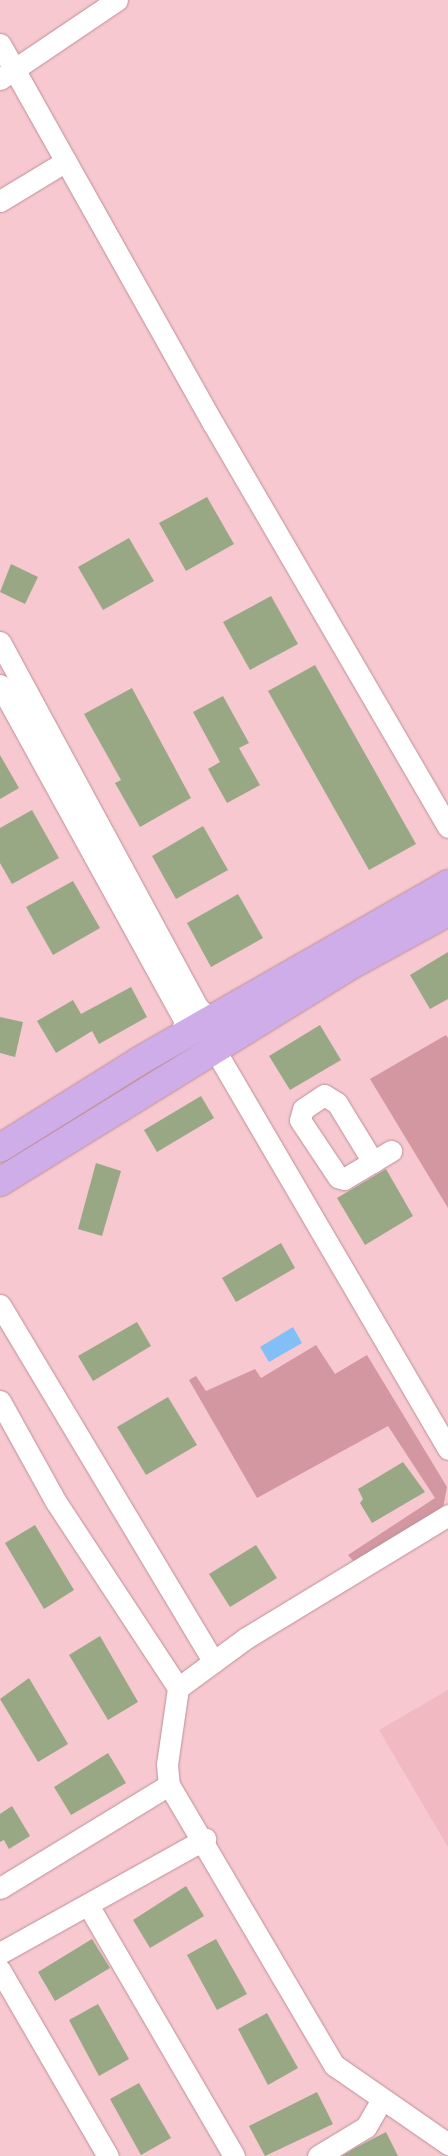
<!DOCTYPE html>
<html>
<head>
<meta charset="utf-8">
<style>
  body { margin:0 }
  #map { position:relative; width:448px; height:2156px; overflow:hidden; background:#f7c8cf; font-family:"Varela Round",sans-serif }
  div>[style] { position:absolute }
  .built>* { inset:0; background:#f1bac2 }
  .green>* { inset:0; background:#d397a1 }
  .water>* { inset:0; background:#83bff7 }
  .building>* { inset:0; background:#98a884 }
  .roads { filter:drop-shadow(0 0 1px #bc8f97) drop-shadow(0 0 1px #bc8f97) }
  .minor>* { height:21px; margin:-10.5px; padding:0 10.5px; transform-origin:10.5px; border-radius:10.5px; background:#fff }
  .major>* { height:28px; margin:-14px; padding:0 14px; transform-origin:14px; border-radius:14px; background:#ceade9 }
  span { translate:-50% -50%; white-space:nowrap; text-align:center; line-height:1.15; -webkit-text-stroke:4.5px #fed8dd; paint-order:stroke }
</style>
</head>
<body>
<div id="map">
  <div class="built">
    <i style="clip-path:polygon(448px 1690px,448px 1847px,379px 1730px)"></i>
  </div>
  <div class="green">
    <i style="clip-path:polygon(446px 1035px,448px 1038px,448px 1208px,370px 1079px)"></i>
    <i style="clip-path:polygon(316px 1345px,335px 1374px,367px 1355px,447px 1487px,443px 1508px,355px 1563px,348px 1555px,435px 1498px,388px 1426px,257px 1498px,189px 1380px,196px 1376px,206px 1391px,255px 1369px,261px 1378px)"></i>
  </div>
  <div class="water">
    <i style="clip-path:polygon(293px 1327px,302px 1343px,269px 1362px,260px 1347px)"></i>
  </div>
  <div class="building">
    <i style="clip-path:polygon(207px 497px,234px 544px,186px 571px,159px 523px)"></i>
    <i style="clip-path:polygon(129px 538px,154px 581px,103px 610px,78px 567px)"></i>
    <i style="clip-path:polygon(11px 564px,38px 577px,25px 604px,0 592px)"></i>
    <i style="clip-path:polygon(271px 596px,298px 644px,250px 670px,223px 622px)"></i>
    <i style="clip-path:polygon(315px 665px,416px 844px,369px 870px,268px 691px)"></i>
    <i style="clip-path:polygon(132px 688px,191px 798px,140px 827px,115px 783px,121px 780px,84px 714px)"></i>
    <i style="clip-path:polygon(223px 696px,249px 743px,239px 748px,260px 785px,227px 803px,208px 769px,220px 762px,193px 712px)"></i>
    <i style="clip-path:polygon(0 755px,19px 788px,0 799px)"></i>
    <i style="clip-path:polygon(32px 810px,59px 858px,12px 884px,0 863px,0 828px)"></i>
    <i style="clip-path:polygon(203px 826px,228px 870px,176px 899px,152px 856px)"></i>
    <i style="clip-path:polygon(73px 881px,100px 928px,53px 955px,26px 907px)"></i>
    <i style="clip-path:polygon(238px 894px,263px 938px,211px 967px,187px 923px)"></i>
    <i style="clip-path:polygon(448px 952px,448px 999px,430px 1009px,410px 975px)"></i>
    <i style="clip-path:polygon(131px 987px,147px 1017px,99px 1044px,92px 1031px,56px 1053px,37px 1021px,73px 1000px,81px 1014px)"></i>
    <i style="clip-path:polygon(0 1017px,23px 1022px,15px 1057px,0 1053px)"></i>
    <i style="clip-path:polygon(320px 1025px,341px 1060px,290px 1090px,269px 1056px)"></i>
    <i style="clip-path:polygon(201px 1096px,214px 1118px,157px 1152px,144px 1130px)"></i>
    <i style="clip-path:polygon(96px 1163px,121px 1171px,102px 1236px,78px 1229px)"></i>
    <i style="clip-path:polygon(386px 1169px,413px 1216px,365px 1245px,337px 1198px)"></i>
    <i style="clip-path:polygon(281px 1243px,295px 1268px,236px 1302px,222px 1278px)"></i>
    <i style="clip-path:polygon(137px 1322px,151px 1346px,93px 1381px,78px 1356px)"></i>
    <i style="clip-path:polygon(168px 1397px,197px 1445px,146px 1475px,117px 1427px)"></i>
    <i style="clip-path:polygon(403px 1462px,425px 1492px,372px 1523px,360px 1503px,363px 1499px,358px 1489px)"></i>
    <i style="clip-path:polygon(35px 1525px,74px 1590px,44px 1609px,5px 1543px)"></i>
    <i style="clip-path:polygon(256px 1545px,277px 1578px,230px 1607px,209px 1574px)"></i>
    <i style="clip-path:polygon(100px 1636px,138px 1702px,108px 1720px,69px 1655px)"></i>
    <i style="clip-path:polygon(29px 1678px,68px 1744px,38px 1762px,0 1699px)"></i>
    <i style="clip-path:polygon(108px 1753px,126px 1783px,71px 1815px,54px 1787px)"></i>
    <i style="clip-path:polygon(12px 1806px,30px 1836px,9px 1849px,4px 1840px,0 1842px,0 1814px)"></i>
    <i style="clip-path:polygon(186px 1886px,204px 1916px,150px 1948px,133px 1920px)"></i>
    <i style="clip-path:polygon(92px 1939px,110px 1968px,55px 2001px,38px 1972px)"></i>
    <i style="clip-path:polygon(216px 1939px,247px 1994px,217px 2010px,187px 1955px)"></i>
    <i style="clip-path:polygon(98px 2004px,129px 2059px,99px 2076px,69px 2020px)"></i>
    <i style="clip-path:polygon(267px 2013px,298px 2068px,268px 2085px,238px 2029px)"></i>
    <i style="clip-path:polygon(139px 2083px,171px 2138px,141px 2155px,110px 2099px)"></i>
    <i style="clip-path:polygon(317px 2092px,333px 2124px,265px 2156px,249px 2126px)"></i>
    <i style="clip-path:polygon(386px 2132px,398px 2156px,342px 2156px,355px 2148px)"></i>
  </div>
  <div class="roads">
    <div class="minor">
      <i style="left:0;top:44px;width:437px;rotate:60.7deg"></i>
      <i style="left:214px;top:425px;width:465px;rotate:59.8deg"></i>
      <i style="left:0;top:79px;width:141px;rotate:-34deg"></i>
      <i style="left:0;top:201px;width:77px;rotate:-31.2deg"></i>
      <i style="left:0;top:642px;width:415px;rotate:61.6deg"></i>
      <i style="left:197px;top:1007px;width:13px;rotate:42deg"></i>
      <i style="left:207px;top:1016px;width:11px"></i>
      <i style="left:0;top:685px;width:384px;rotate:61.2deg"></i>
      <i style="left:185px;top:1021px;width:18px;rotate:109deg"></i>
      <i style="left:215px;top:1050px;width:462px;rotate:59.7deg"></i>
      <i style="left:373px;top:1162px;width:69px;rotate:-121.4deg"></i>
      <i style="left:337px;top:1103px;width:15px;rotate:-148deg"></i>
      <i style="left:324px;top:1095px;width:25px;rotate:146deg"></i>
      <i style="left:303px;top:1109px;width:11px;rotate:105deg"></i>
      <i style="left:300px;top:1120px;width:69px;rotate:56.3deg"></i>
      <i style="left:338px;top:1177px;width:6px;rotate:18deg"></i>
      <i style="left:344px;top:1179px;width:55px;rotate:-30.8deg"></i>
      <i style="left:0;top:1305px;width:416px;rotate:59.1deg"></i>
      <i style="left:0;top:1401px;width:115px;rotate:61deg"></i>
      <i style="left:56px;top:1502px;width:222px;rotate:56.7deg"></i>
      <i style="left:178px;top:1688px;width:77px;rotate:98.2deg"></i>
      <i style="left:167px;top:1764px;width:21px;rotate:85deg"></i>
      <i style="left:169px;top:1785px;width:325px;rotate:59.5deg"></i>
      <i style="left:334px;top:2065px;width:139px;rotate:34.7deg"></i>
      <i style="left:178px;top:1688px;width:84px;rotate:-36.3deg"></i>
      <i style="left:246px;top:1638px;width:237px;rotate:-31.3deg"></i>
      <i style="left:0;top:1888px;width:198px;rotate:-31.4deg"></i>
      <i style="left:88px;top:1905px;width:290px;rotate:59.8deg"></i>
      <i style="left:0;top:1953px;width:235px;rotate:-29.1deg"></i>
      <i style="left:0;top:1970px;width:215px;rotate:59.9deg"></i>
      <i style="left:318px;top:2156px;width:56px;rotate:-31.1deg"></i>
      <i style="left:366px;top:2127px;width:32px;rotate:-60deg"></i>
    </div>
    <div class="major">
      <i style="left:0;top:1148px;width:164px;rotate:-32deg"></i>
      <i style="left:139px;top:1061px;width:356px;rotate:-29.8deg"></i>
      <i style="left:0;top:1182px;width:407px;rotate:-31.7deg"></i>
      <i style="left:346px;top:968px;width:116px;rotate:-28.8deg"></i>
    </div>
  </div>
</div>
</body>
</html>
